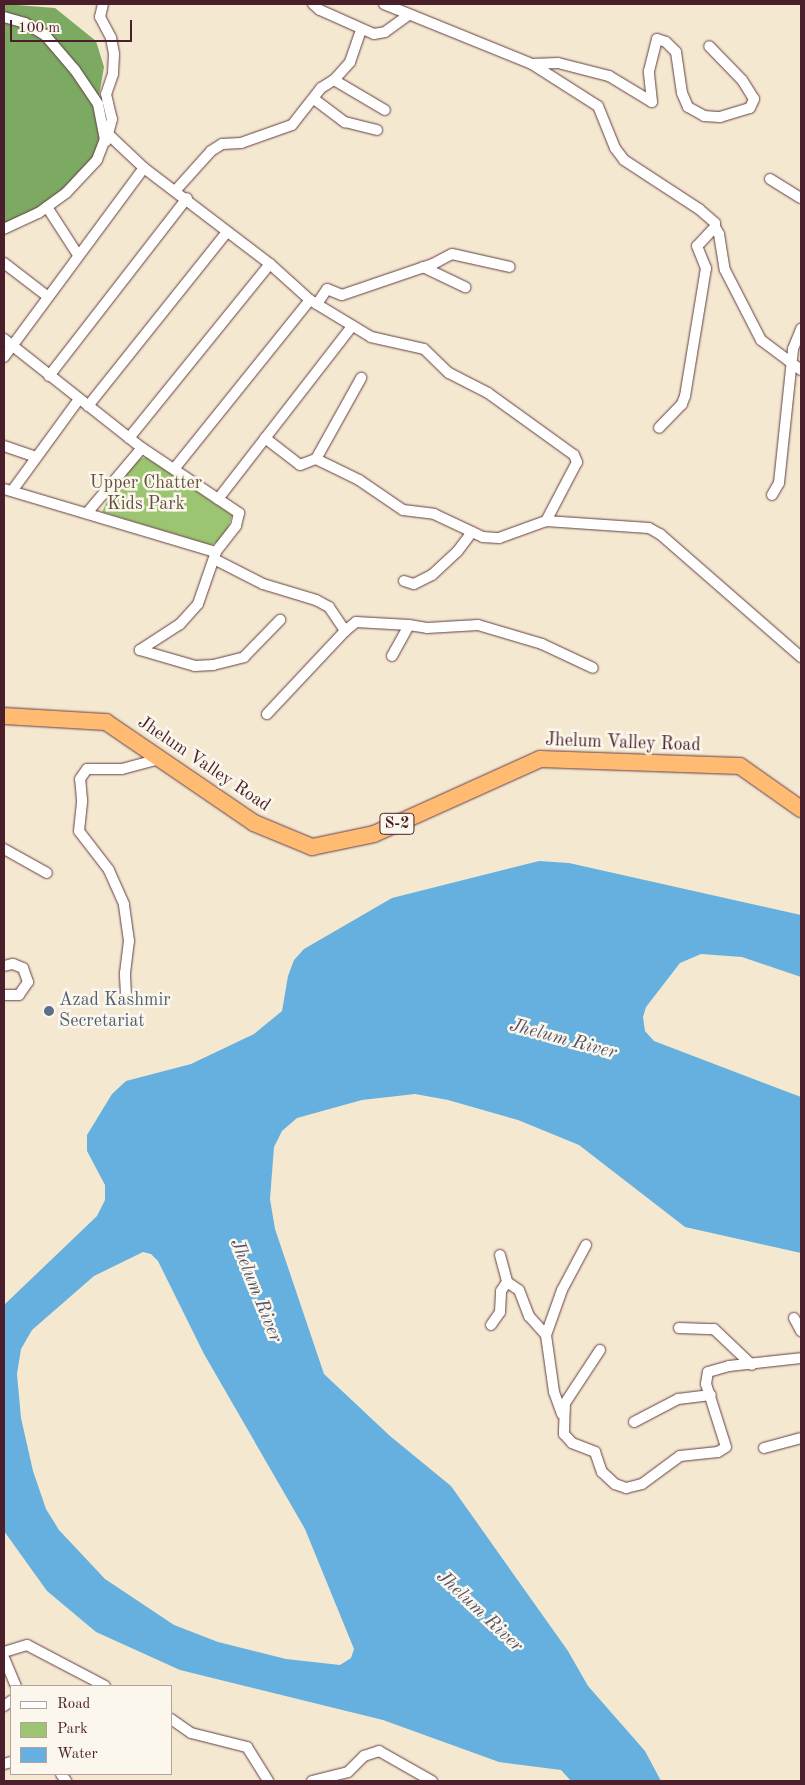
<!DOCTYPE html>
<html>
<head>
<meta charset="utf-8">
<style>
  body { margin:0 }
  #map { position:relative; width:805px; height:1785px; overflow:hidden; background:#f5e8d0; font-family:"Old Standard TT",serif }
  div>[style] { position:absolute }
  .green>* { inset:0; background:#9cc571 }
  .forest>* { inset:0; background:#7daa63 }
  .water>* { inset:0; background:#65b0de }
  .roads { filter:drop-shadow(0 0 1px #643d44) drop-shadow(0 0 1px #643d44) }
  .minor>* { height:10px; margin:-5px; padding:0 5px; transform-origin:5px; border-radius:5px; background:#fff }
  .trunk>* { height:16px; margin:-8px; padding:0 8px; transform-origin:8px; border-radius:8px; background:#febb71 }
  .dots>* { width:14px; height:14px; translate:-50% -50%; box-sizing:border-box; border:2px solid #fbf7ec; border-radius:50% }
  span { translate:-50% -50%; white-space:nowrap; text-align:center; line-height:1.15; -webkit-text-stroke:5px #fbf7ec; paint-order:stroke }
  .shield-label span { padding:1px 4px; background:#fbf7ec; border:1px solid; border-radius:4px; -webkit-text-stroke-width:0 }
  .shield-label { font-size:16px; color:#4a1f2b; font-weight:700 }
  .park-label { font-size:18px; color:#635140 }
  .street-label { font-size:18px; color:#4a1f2b }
  .service-label { font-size:18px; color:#4e5e75 }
  .left { translate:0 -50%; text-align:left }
  .water-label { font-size:19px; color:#53526a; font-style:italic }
  .frame { position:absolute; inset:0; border:5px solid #4a1f2b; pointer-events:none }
  .legend { position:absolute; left:10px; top:1685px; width:162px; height:90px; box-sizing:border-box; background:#fbf7ec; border:1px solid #b4a19f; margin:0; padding:6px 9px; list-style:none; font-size:15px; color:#4a1f2b }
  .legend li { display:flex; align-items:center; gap:10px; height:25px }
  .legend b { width:25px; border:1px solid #b4a19f }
  .scale { position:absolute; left:10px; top:20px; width:122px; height:22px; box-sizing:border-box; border:2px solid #4a1f2b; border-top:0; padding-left:6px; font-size:15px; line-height:18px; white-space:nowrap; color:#4a1f2b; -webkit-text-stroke:4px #fbf7ec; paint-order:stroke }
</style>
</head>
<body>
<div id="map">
  <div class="green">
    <i style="clip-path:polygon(146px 457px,232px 515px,227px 531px,219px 541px,211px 545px,102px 512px,117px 480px,139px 459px)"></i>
  </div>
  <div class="forest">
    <i style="clip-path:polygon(4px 4px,55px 8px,96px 41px,104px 67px,99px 96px,104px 117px,97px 160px,66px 193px,4px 228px)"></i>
  </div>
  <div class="water">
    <i style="clip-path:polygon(evenodd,539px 861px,569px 863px,801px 915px,801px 977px,742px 957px,701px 954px,680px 963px,646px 1007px,643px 1017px,645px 1031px,654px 1041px,801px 1097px,801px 1253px,685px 1227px,579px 1145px,518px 1120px,448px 1100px,415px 1094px,362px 1100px,297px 1118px,282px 1131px,274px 1147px,270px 1199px,275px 1229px,324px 1374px,390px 1436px,451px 1486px,568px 1651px,588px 1686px,645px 1751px,661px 1781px,571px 1781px,561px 1770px,499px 1762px,383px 1720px,180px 1670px,96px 1632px,47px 1591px,4px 1531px,4px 1305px,97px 1216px,105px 1200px,105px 1185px,87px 1151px,87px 1135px,112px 1094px,126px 1081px,191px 1064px,254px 1034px,282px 1011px,288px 976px,294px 960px,304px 949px,392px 898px,539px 861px,143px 1252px,151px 1254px,158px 1261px,204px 1354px,305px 1529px,354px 1649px,351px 1658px,340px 1665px,286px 1659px,218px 1642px,174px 1625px,105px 1579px,59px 1530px,46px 1509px,33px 1471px,21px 1418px,17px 1374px,21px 1349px,32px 1330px,94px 1276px,143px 1252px)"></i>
  </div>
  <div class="roads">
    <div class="minor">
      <i style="left:103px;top:4px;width:13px;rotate:103deg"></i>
      <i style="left:100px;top:17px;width:24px;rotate:62deg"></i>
      <i style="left:111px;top:38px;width:16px;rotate:79deg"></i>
      <i style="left:114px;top:54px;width:20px;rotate:93deg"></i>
      <i style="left:113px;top:74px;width:21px;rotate:109deg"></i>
      <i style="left:106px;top:94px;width:26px;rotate:77deg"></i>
      <i style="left:112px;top:119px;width:23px;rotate:105deg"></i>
      <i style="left:313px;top:4px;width:9px;rotate:41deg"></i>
      <i style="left:320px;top:10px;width:59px;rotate:24deg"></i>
      <i style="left:374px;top:34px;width:11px;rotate:-10deg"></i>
      <i style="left:385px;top:32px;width:29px;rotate:-36deg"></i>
      <i style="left:384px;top:4px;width:160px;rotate:22.1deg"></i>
      <i style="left:532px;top:64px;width:26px;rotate:-2deg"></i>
      <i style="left:558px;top:63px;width:53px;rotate:14.3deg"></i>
      <i style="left:609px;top:76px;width:50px;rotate:31.2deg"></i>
      <i style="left:652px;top:102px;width:31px;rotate:-96deg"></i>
      <i style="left:649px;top:71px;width:33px;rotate:-76deg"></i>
      <i style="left:657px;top:39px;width:9px;rotate:18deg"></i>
      <i style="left:666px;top:42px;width:14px;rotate:45deg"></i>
      <i style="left:676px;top:52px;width:41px;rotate:81.7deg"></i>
      <i style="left:682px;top:93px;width:15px;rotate:67deg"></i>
      <i style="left:688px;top:107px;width:18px;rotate:29deg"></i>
      <i style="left:704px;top:116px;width:16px;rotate:4deg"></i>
      <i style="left:720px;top:117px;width:31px;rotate:-17deg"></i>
      <i style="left:750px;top:108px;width:10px;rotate:-66deg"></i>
      <i style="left:754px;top:99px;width:22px;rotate:-122deg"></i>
      <i style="left:742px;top:80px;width:47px;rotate:-134.1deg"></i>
      <i style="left:4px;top:17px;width:22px;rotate:16deg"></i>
      <i style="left:25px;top:23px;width:23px;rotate:31deg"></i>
      <i style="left:45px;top:35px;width:46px;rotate:49.4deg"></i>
      <i style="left:75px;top:70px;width:41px;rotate:55.9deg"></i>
      <i style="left:98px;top:104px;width:36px;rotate:79deg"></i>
      <i style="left:105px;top:139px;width:22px;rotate:111deg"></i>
      <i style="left:97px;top:160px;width:45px;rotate:133.2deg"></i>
      <i style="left:66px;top:193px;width:34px;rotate:144deg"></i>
      <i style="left:38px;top:213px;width:38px;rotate:155deg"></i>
      <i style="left:532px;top:64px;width:78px;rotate:32.5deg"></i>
      <i style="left:598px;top:106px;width:45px;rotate:68deg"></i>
      <i style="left:615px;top:148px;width:15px;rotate:53deg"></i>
      <i style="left:624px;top:160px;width:90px;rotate:33.2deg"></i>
      <i style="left:699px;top:209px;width:21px;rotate:41deg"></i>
      <i style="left:715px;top:223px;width:4px;rotate:90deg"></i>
      <i style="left:715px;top:227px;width:26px;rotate:133deg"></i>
      <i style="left:697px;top:246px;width:24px;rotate:68deg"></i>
      <i style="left:706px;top:268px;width:130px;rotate:99.3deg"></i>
      <i style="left:685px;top:396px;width:9px;rotate:111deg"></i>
      <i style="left:682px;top:404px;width:33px;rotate:134deg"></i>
      <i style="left:334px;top:80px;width:59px;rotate:30.5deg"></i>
      <i style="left:314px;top:99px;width:39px;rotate:37deg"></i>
      <i style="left:345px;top:122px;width:33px;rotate:14deg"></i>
      <i style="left:109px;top:135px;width:48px;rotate:43.3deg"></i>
      <i style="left:144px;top:168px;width:158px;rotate:37.3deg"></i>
      <i style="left:270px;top:264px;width:54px;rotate:42deg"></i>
      <i style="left:310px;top:300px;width:71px;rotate:31.2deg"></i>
      <i style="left:371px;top:337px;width:54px;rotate:12.8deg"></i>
      <i style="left:424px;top:349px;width:35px;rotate:44deg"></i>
      <i style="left:449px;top:373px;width:44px;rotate:27.1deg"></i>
      <i style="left:488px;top:393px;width:106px;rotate:35.8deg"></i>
      <i style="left:574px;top:455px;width:8px;rotate:67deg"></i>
      <i style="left:577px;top:462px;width:67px;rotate:117.7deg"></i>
      <i style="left:770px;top:179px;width:36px;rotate:32deg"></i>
      <i style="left:176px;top:190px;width:52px;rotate:-48.1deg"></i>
      <i style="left:211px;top:151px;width:13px;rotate:-32deg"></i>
      <i style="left:222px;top:144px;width:19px;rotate:-3deg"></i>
      <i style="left:241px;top:143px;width:54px;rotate:-19.4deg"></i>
      <i style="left:292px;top:125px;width:47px;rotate:-51.9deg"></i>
      <i style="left:321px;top:88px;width:15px;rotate:-32deg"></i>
      <i style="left:334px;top:80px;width:24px;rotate:-48deg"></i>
      <i style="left:350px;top:62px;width:34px;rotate:-71deg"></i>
      <i style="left:47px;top:207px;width:57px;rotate:57.1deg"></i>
      <i style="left:715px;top:227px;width:8px;rotate:60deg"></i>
      <i style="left:719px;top:234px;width:36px;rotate:81deg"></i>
      <i style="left:725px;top:270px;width:79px;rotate:62.8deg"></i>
      <i style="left:761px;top:340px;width:50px;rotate:36.9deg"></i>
      <i style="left:4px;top:263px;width:54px;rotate:37.5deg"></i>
      <i style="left:423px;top:267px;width:47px;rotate:25.5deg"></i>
      <i style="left:317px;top:304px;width:18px;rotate:-56deg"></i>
      <i style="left:327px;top:289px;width:16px;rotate:22deg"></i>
      <i style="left:342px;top:295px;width:96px;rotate:-18.8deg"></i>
      <i style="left:433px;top:264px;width:21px;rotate:-28deg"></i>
      <i style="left:452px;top:254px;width:59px;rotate:12.6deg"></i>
      <i style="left:4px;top:339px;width:176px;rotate:38.3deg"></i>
      <i style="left:142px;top:448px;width:117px;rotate:33.8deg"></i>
      <i style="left:239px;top:513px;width:13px;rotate:103deg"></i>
      <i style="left:236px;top:526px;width:33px;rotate:128deg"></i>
      <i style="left:4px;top:357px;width:235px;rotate:-53.5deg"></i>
      <i style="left:49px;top:376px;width:225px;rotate:-52.2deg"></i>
      <i style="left:88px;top:406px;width:221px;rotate:-51.4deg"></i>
      <i style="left:129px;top:438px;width:224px;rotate:-51deg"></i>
      <i style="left:265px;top:438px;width:44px;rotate:37.6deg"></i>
      <i style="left:300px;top:465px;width:17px;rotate:-21deg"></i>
      <i style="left:316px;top:459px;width:93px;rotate:-60.9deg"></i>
      <i style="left:4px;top:446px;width:34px;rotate:19deg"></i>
      <i style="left:316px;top:459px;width:48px;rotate:26deg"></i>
      <i style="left:359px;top:480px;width:53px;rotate:34.3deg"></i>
      <i style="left:403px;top:510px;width:31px;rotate:7deg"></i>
      <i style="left:434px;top:514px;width:54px;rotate:25.1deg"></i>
      <i style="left:483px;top:537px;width:16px;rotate:4deg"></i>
      <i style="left:499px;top:538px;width:50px;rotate:-19.9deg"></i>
      <i style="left:546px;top:521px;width:103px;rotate:3.9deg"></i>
      <i style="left:649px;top:528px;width:13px;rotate:29deg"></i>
      <i style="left:660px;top:534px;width:187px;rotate:41.1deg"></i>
      <i style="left:174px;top:469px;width:217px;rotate:-51.2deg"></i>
      <i style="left:4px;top:489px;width:221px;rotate:16.6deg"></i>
      <i style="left:216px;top:552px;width:55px;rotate:109.1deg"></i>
      <i style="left:198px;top:604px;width:27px;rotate:132deg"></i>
      <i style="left:180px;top:624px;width:48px;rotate:147deg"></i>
      <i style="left:12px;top:491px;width:114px;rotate:-53.9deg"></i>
      <i style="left:772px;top:495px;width:14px;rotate:-60deg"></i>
      <i style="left:779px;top:483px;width:135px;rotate:-84deg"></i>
      <i style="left:793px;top:349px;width:22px;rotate:-68deg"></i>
      <i style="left:218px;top:499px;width:219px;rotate:-52.2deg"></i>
      <i style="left:87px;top:513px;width:85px;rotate:-49.8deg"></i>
      <i style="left:214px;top:559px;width:55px;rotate:27deg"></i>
      <i style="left:263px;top:584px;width:55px;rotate:16.8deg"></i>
      <i style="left:316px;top:600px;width:15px;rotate:28deg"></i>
      <i style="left:329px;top:607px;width:29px;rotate:56deg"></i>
      <i style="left:345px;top:631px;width:114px;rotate:133.2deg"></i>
      <i style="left:404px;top:581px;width:10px;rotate:17deg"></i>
      <i style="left:414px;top:584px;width:20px;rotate:-27deg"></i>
      <i style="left:432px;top:575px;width:34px;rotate:-43deg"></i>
      <i style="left:457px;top:552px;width:25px;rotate:-53deg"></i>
      <i style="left:345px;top:631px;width:14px;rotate:-39deg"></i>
      <i style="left:356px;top:622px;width:53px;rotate:3.2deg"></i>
      <i style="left:140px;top:650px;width:57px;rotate:16.2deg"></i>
      <i style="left:195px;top:666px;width:18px;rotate:-3deg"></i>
      <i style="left:213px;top:665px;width:32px;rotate:-14deg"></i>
      <i style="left:244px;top:657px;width:52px;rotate:-45.8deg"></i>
      <i style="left:392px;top:656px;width:35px;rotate:-61deg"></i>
      <i style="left:409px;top:625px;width:18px;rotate:9deg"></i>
      <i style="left:427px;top:628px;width:51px;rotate:-3.4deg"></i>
      <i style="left:478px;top:625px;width:67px;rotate:16.5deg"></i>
      <i style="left:542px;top:644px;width:56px;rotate:25.2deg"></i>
      <i style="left:4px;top:849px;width:49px;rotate:29.2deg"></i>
      <i style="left:4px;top:966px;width:9px;rotate:-13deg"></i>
      <i style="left:13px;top:964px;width:11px;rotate:22deg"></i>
      <i style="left:23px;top:968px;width:15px;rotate:70deg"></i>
      <i style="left:28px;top:982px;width:16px;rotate:125deg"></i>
      <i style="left:19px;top:995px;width:15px;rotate:180deg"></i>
      <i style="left:126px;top:995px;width:22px;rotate:-93deg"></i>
      <i style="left:125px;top:973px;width:32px;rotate:-83deg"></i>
      <i style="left:129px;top:941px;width:37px;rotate:-98deg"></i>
      <i style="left:124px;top:904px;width:37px;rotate:-114deg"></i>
      <i style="left:109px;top:870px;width:49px;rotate:-127.6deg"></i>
      <i style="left:79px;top:831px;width:31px;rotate:-84deg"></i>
      <i style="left:82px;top:800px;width:21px;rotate:-95deg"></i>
      <i style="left:80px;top:779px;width:12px;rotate:-55deg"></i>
      <i style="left:87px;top:769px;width:35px"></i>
      <i style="left:122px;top:769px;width:38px;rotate:-15deg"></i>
      <i style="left:500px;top:1255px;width:28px;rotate:75deg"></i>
      <i style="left:507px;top:1282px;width:14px;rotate:34deg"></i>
      <i style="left:519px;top:1290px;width:28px;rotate:69deg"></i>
      <i style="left:529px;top:1316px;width:25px;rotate:48deg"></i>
      <i style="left:794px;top:1318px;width:15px;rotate:62deg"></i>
      <i style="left:491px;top:1325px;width:16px;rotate:-55deg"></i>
      <i style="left:500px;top:1312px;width:21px;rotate:-87deg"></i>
      <i style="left:501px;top:1291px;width:11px;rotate:-56deg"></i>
      <i style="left:679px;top:1328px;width:35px;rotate:2deg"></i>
      <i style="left:714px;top:1329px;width:52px;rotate:43.5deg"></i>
      <i style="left:600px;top:1350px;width:64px;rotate:123.4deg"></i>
      <i style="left:565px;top:1403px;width:31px;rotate:92deg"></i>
      <i style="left:564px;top:1434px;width:12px;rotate:48deg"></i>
      <i style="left:572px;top:1443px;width:25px;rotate:21deg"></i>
      <i style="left:595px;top:1452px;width:21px;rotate:71deg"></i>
      <i style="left:602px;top:1472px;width:18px;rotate:43deg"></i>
      <i style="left:615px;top:1484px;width:12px;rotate:20deg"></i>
      <i style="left:626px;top:1488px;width:16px;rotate:-14deg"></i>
      <i style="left:642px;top:1484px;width:47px;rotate:-36.4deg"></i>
      <i style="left:680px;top:1456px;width:38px;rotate:-6deg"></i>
      <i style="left:718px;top:1452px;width:9px;rotate:-32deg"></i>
      <i style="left:726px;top:1447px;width:66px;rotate:-107.6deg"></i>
      <i style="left:706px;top:1384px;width:12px;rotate:-81deg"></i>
      <i style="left:708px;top:1372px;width:22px;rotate:-16deg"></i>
      <i style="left:729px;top:1366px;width:72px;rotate:-6.3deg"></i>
      <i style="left:562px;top:1414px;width:23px;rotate:-110deg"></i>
      <i style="left:554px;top:1392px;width:58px;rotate:-98deg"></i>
      <i style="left:546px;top:1335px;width:48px;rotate:-70.4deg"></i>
      <i style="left:562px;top:1290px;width:51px;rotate:-61.9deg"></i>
      <i style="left:634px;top:1422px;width:50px;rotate:-27.6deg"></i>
      <i style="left:678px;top:1399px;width:33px;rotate:-7deg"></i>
      <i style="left:764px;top:1448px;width:38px;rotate:-15deg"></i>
      <i style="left:4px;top:1652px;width:24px;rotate:-17deg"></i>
      <i style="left:27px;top:1645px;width:88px;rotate:27.7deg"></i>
      <i style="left:4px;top:1658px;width:30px;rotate:67deg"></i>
      <i style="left:4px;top:1706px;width:9px;rotate:-36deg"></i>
      <i style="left:171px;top:1719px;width:24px;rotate:35deg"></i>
      <i style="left:191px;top:1733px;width:58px;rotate:14deg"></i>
      <i style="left:247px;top:1747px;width:40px;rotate:58deg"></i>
      <i style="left:4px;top:1764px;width:7px;rotate:-16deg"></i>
      <i style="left:61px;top:1774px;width:9px;rotate:54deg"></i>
      <i style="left:312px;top:1781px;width:37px;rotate:-14deg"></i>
      <i style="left:348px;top:1772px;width:23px;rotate:-45deg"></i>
      <i style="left:364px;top:1756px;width:16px;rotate:-18deg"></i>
      <i style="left:379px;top:1751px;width:61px;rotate:29.5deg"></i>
    </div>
    <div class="trunk">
      <i style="left:4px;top:716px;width:102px;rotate:3.4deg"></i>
      <i style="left:106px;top:722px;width:179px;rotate:34.3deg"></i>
      <i style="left:254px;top:823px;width:63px;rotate:22.5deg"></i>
      <i style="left:312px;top:847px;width:63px;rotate:-11.8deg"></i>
      <i style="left:374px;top:834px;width:182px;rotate:-24.3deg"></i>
      <i style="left:540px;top:759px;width:200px;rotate:2deg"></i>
      <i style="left:740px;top:766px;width:75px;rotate:35.2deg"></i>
    </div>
  </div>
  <div class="dots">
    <i style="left:49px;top:1011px;background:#5c6f8a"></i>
  </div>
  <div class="shield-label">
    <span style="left:397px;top:824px">S-2</span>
  </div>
  <div class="park-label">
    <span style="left:146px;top:494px">Upper Chatter<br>Kids Park</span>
  </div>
  <div class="street-label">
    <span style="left:623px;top:743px;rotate:2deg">Jhelum Valley Road</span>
    <span style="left:204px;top:764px;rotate:34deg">Jhelum Valley Road</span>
  </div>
  <div class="service-label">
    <span class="left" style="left:59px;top:1011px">Azad Kashmir<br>Secretariat</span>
  </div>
  <div class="water-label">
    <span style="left:563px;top:1040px;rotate:15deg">Jhelum River</span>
    <span style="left:255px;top:1291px;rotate:68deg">Jhelum River</span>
    <span style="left:479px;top:1612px;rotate:43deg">Jhelum River</span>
  </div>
  <div class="frame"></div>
  <ul class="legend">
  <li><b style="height:6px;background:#fff"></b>Road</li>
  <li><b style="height:14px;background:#9cc571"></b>Park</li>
  <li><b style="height:14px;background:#65b0de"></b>Water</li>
  </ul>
  <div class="scale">100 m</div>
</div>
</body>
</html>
